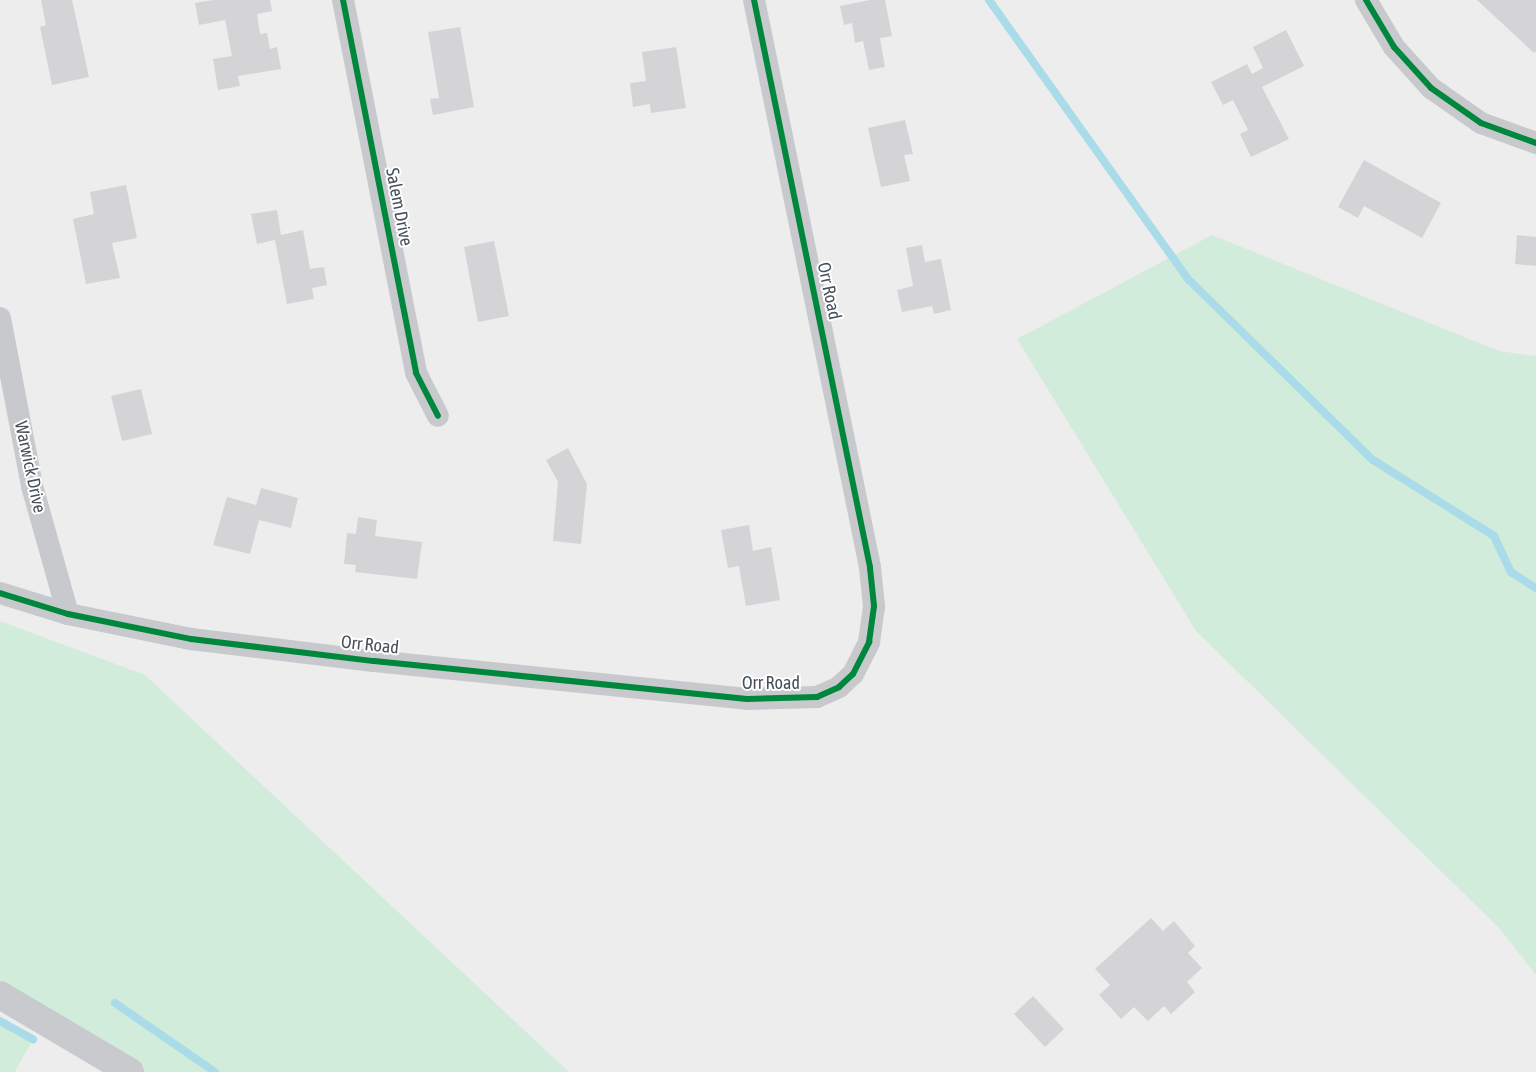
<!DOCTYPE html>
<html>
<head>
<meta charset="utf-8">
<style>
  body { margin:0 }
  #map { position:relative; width:1536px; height:1072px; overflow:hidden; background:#eeeded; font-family:"Asap Condensed",sans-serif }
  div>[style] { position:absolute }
  .green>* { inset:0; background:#d2ecdc }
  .stream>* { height:8px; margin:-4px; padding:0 4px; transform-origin:4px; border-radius:4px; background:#a9dbe9 }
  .building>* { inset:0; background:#d4d4d6 }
  .street>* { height:22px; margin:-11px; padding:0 11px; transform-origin:11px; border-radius:11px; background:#c7c9cc }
  .secondary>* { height:28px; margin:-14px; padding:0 14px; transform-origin:14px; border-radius:14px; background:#c8cacd }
  .cycleway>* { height:6px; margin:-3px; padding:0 3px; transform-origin:3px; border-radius:3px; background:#00873e }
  span { translate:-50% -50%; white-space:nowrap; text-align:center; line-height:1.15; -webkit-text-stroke:4px #fff; paint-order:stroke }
  .street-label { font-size:18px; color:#465059 }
</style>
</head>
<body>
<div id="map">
  <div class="green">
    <i style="clip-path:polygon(1212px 235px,1499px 351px,1536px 356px,1536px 975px,1499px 928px,1196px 631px,1017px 339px)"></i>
    <i style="clip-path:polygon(0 621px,145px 675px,569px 1072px,133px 1072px,0 988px)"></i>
    <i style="clip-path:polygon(0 1021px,33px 1039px,15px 1072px,0 1072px)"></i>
  </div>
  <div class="stream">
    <i style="left:989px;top:0;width:344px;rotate:54.5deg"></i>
    <i style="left:1189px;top:280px;width:257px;rotate:44.4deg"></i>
    <i style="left:1373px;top:460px;width:143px;rotate:32.1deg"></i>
    <i style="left:1494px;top:536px;width:40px;rotate:65deg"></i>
    <i style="left:1511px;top:572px;width:30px;rotate:33deg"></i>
    <i style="left:115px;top:1003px;width:121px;rotate:34.6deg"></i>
    <i style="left:0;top:1021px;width:38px;rotate:29deg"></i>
  </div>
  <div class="building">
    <i style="clip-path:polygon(41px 0,72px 0,89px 77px,52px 85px,40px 27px,46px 25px)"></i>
    <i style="clip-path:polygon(213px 0,270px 0,272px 11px,257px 14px,260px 34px,267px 33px,270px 49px,277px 47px,281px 69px,238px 76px,240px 86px,218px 90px,213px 59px,232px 56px,225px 20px,199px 25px,195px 3px)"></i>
    <i style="clip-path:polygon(870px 0,885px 0,892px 36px,880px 38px,885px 67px,869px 70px,863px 41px,855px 43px,852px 23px,844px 25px,840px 6px)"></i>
    <i style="clip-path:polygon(1477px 0,1536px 0,1536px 51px,1534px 53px)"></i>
    <i style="clip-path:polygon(460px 27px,474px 107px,433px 115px,430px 99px,439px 98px,428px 32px)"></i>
    <i style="clip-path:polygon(1286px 30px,1304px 66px,1262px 87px,1289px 139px,1251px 157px,1240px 134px,1248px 130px,1233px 100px,1223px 105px,1211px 82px,1247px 64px,1252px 74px,1263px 68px,1253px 47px)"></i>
    <i style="clip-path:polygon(676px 47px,686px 108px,651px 113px,650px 104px,633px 107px,630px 83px,646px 81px,642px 52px)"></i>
    <i style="clip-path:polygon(905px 120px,913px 154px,904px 155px,910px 181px,881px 187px,868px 128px)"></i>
    <i style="clip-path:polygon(1364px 160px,1441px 203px,1422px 238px,1364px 206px,1358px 218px,1338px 207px)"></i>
    <i style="clip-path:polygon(126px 185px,137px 238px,112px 243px,120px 278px,86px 284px,73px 219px,94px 214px,90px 192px)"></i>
    <i style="clip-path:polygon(277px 210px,281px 235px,303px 230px,310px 269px,324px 267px,327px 285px,312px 288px,314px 299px,287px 304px,275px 240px,257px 244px,251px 214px)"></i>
    <i style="clip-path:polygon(1517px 235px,1536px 237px,1536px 266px,1515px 264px)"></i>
    <i style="clip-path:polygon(494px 241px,509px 316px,478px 322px,464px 247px)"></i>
    <i style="clip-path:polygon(922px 245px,925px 262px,941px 259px,951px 310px,934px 314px,932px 306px,902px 312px,897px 290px,913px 286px,906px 248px)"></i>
    <i style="clip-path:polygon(141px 389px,152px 434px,122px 441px,111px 396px)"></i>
    <i style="clip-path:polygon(568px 448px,587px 484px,581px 544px,553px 541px,558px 482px,546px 460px)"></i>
    <i style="clip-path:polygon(261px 488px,298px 498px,291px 528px,259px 520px,250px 554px,213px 545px,227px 497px,256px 505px)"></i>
    <i style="clip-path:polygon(358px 517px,377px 520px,375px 536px,422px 542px,417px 579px,355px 572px,356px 565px,344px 564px,347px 533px,356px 534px)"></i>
    <i style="clip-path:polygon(749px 525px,753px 551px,771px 547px,780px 600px,746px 606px,739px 566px,728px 568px,721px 530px)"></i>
    <i style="clip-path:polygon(1151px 918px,1163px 931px,1174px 921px,1195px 946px,1188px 953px,1202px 968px,1187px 982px,1195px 992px,1171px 1014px,1164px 1006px,1148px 1021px,1134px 1007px,1121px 1019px,1099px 995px,1110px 985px,1095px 969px)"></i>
    <i style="clip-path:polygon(1033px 996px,1064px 1029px,1045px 1047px,1014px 1014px)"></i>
  </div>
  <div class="street">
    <i style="left:343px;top:0;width:380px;rotate:78.9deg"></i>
    <i style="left:416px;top:373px;width:48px;rotate:62.9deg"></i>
    <i style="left:1366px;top:0;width:55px;rotate:59.2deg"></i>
    <i style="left:1394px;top:47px;width:55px;rotate:47.9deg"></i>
    <i style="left:1431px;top:88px;width:61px;rotate:35deg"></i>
    <i style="left:1481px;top:123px;width:59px;rotate:20deg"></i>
    <i style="left:0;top:318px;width:171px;rotate:79.2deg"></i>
    <i style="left:32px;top:486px;width:133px;rotate:74.3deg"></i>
    <i style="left:0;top:593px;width:71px;rotate:17.2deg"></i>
    <i style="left:68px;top:614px;width:126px;rotate:11.5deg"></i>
    <i style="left:191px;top:639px;width:184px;rotate:6.9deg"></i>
    <i style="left:374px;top:661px;width:375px;rotate:5.8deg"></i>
    <i style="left:747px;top:699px;width:70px;rotate:-1.6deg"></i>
    <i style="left:817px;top:697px;width:24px;rotate:-24deg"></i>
    <i style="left:839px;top:687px;width:19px;rotate:-43deg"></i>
    <i style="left:853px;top:674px;width:36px;rotate:-63deg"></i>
    <i style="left:869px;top:642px;width:36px;rotate:-82deg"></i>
    <i style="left:874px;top:606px;width:39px;rotate:-96deg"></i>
    <i style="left:870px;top:567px;width:579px;rotate:-101.56deg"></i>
  </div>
  <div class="secondary">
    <i style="left:0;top:995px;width:151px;rotate:30.6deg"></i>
  </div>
  <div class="cycleway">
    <i style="left:343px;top:0;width:380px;rotate:78.9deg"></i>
    <i style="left:416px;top:373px;width:48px;rotate:62.9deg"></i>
    <i style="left:1366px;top:0;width:55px;rotate:59.2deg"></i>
    <i style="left:1394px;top:47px;width:55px;rotate:47.9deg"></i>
    <i style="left:1431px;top:88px;width:61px;rotate:35deg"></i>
    <i style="left:1481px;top:123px;width:59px;rotate:20deg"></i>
    <i style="left:0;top:593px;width:71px;rotate:17.2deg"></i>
    <i style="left:68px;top:614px;width:126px;rotate:11.5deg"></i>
    <i style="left:191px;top:639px;width:184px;rotate:6.9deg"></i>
    <i style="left:374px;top:661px;width:375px;rotate:5.8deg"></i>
    <i style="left:747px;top:699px;width:70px;rotate:-1.6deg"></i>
    <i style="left:817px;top:697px;width:24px;rotate:-24deg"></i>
    <i style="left:839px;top:687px;width:19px;rotate:-43deg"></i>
    <i style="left:853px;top:674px;width:36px;rotate:-63deg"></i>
    <i style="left:869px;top:642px;width:36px;rotate:-82deg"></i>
    <i style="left:874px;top:606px;width:39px;rotate:-96deg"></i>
    <i style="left:870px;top:567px;width:579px;rotate:-101.56deg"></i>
  </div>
  <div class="street-label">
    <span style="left:399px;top:207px;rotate:79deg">Salem Drive</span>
    <span style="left:829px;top:291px;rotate:78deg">Orr Road</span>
    <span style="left:30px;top:467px;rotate:78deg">Warwick Drive</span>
    <span style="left:370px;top:645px;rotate:6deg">Orr Road</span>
    <span style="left:771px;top:683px">Orr Road</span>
  </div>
</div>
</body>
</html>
